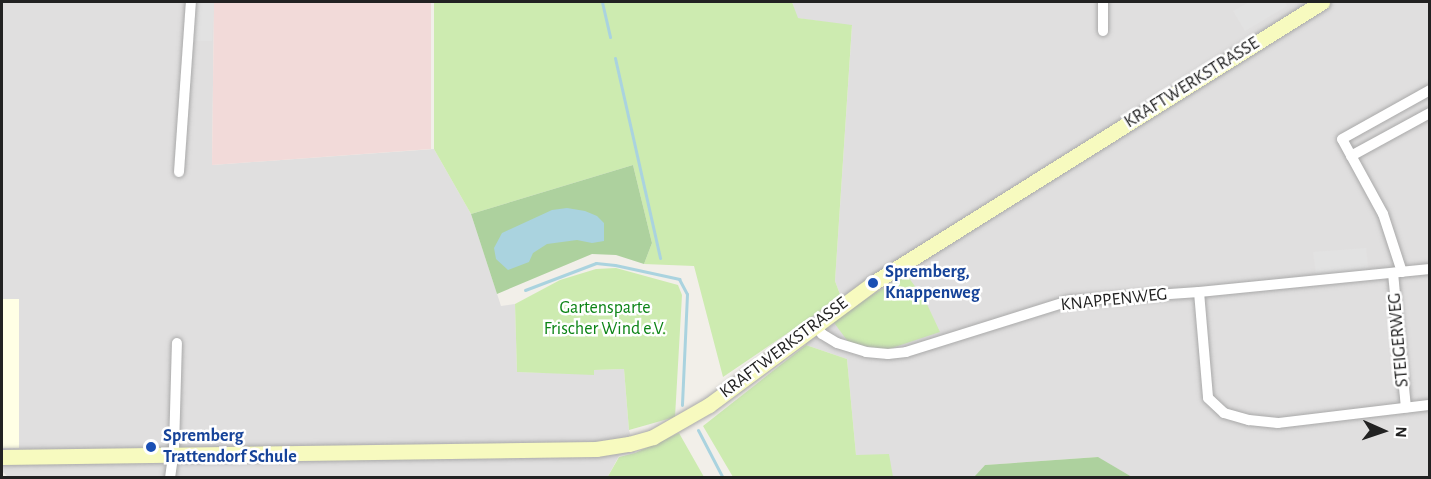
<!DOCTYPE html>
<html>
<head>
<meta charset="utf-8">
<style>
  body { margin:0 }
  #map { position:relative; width:1431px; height:479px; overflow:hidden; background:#f2efe9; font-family:"Alegreya Sans",sans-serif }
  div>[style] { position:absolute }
  .residential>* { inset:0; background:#e0dfdf }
  .commercial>* { inset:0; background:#f2dad9 }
  .education>* { inset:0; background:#ffffe5 }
  .grass>* { inset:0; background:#cdebb0 }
  .forest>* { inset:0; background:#add19e }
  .parking>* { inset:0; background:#e2e2e2 }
  .water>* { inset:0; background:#aad3df }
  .stream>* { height:3px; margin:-1.5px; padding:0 1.5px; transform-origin:1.5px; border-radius:1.5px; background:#aad3df }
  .roads { filter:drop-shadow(0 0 2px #a9a9a9) drop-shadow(0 0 2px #a9a9a9) }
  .street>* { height:10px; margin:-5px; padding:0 5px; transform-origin:5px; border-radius:5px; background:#fff }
  .secondary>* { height:15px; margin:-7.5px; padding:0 7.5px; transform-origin:7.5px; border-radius:7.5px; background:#f7fabf }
  .dots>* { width:16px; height:16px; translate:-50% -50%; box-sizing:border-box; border:3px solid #fff; border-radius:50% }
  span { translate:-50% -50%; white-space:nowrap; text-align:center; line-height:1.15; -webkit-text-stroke:5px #fff; paint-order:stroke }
  .street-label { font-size:18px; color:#222 }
  .transit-label { font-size:18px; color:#164399; font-weight:700 }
  .left { translate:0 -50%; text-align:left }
  .park-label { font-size:18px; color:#0c8416 }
  .frame { position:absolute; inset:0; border:3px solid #222; pointer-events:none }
  .north { position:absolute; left:1353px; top:401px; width:60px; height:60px; -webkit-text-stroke:4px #fff; paint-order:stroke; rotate:93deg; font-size:16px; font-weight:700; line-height:24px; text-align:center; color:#222 }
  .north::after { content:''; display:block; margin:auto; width:21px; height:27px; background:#222; clip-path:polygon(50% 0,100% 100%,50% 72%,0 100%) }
</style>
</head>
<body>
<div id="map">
  <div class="residential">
    <i style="clip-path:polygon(2px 2px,214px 2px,212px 165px,434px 149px,471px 214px,501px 306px,515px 304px,517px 372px,594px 374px,593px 370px,624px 369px,629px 430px,635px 453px,619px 456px,607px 478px,8px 477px,2px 471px)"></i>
    <i style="clip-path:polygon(792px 2px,1429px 2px,1429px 477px,1132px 477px,1097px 457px,985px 465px,974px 477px,892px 478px,856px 455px,847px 359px,806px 345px,802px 322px,841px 297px,835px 281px,852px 26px,797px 18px)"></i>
  </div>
  <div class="commercial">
    <i style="clip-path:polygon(214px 2px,431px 2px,431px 149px,212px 165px)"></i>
  </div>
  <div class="education">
    <i style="clip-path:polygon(2px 299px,19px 299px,19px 448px,2px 448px)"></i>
  </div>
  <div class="grass">
    <i style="clip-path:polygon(434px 2px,792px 2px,798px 18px,852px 25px,835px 281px,841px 297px,723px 377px,694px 266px,644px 264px,652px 243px,633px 165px,471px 214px,434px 149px)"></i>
    <i style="clip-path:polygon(616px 268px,678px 285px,682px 295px,675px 417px,629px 430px,624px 369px,594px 370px,594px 375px,517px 372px,515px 304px,560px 280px,596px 269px)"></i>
    <i style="clip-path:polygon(906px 274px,925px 300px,940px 332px,886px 350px,849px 343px,832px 320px)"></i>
    <i style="clip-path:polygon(806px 345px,847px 359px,856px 455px,889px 454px,893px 477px,733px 477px,703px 426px)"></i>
    <i style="clip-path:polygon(679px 433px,704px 477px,607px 478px,619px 457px,635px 453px)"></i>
  </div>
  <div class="forest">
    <i style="clip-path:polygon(633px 165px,652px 243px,644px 264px,616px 255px,592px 254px,497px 294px,471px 214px)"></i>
    <i style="clip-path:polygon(1098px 457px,1132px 477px,974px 477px,985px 465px)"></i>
  </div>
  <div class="parking">
    <i style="clip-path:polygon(195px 2px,214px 2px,212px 41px,192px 41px)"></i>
    <i style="clip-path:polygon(1249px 2px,1285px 2px,1287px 6px,1245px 31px,1233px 11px)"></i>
    <i style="clip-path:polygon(1366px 248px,1369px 275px,1317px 280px,1313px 252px)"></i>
  </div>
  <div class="water">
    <i style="clip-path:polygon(567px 208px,585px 211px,597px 216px,604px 223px,604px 241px,592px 243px,577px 240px,547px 244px,533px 253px,529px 262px,508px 270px,496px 259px,494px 248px,502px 233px,552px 210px)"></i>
  </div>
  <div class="stream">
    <i style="left:602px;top:2px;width:36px;rotate:77deg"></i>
    <i style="left:615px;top:58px;width:205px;rotate:77.3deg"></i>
    <i style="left:525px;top:290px;width:76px;rotate:-20.8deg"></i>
    <i style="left:596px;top:263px;width:19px;rotate:6deg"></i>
    <i style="left:615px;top:265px;width:66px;rotate:12.3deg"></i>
    <i style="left:679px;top:279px;width:17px;rotate:62deg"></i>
    <i style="left:687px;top:294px;width:111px;rotate:92.6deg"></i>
    <i style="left:698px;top:430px;width:54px;rotate:62.5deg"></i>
  </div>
  <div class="roads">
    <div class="street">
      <i style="left:1103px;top:2px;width:29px;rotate:90deg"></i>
      <i style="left:1351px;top:156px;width:90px;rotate:-28.6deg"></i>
      <i style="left:179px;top:172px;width:170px;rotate:-86deg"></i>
      <i style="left:1402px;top:272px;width:61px;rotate:-108.1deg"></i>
      <i style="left:1383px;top:214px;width:85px;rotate:-118.7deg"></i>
      <i style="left:1342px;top:139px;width:101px;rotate:-29.1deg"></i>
      <i style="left:1393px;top:273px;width:135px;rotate:84.5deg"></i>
      <i style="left:1199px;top:292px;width:106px;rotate:85.1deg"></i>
      <i style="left:1208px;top:398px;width:22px;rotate:43deg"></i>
      <i style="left:1224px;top:413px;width:26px;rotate:16deg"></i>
      <i style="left:1249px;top:420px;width:29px;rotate:6deg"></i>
      <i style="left:1278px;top:423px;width:153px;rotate:-6.8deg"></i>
      <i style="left:814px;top:324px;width:13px;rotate:51deg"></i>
      <i style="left:822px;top:334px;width:17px;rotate:31deg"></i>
      <i style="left:837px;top:343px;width:30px;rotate:17deg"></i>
      <i style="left:866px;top:352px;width:22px;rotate:5deg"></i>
      <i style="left:888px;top:354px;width:18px;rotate:-6deg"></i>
      <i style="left:906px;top:352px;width:171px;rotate:-17.4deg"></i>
      <i style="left:1069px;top:301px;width:130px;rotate:-4deg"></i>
      <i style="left:1199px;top:292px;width:232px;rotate:-5.7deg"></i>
      <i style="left:170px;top:478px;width:30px;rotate:-82deg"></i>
      <i style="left:174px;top:448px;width:105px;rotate:-88.4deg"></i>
    </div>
    <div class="secondary">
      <i style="left:2px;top:457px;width:594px;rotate:-0.77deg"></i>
      <i style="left:596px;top:449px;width:33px;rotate:-9deg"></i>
      <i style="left:629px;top:444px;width:25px;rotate:-16deg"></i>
      <i style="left:653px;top:437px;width:64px;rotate:-29.7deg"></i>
      <i style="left:709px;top:405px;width:204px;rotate:-36.6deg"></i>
      <i style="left:873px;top:283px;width:530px;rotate:-32.04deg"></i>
    </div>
  </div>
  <div class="dots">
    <i style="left:873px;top:283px;background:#1a4fb4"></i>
    <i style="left:151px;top:447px;background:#1a4fb4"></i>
  </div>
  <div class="street-label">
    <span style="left:1192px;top:83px;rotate:-32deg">KRAFTWERKSTRASSE</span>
    <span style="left:1114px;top:300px;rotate:-6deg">KNAPPENWEG</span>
    <span style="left:1399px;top:340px;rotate:-95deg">STEIGERWEG</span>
    <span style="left:784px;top:348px;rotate:-37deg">KRAFTWERKSTRASSE</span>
  </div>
  <div class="transit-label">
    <span class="left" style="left:885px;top:283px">Spremberg,<br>Knappenweg</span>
    <span class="left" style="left:163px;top:447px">Spremberg<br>Trattendorf Schule</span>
  </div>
  <div class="park-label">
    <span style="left:605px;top:319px">Gartensparte<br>Frischer Wind e.V.</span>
  </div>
  <div class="frame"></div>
  <div class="north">N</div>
</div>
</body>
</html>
